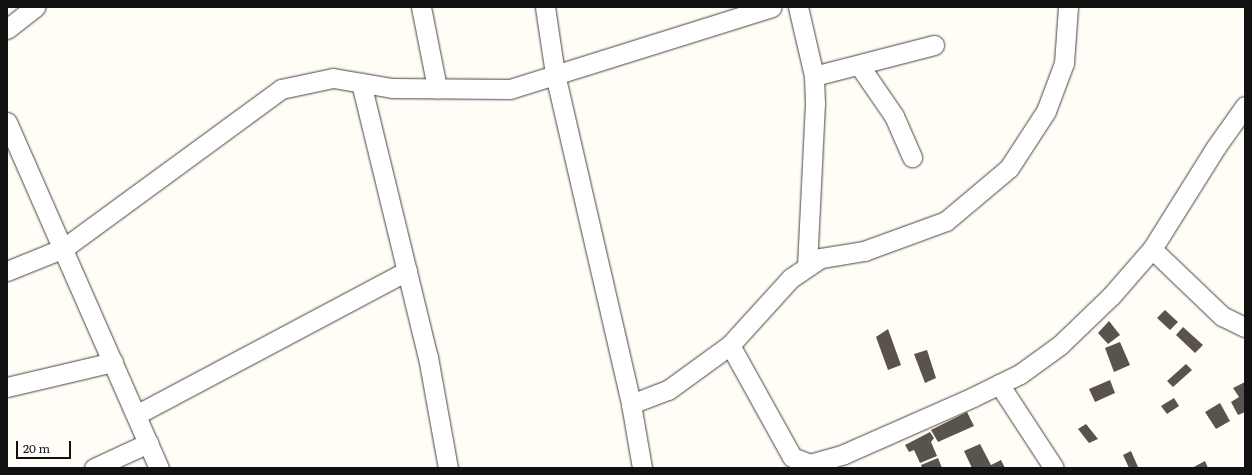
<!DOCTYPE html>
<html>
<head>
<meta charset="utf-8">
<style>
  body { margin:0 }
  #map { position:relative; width:1252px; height:475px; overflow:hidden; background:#fffdf5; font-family:Literata,serif }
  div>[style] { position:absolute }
  .building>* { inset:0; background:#5a524d }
  .roads { filter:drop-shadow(0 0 1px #444) drop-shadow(0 0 1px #444) }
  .minor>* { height:19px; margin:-9.5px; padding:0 9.5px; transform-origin:9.5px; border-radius:9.5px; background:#fff }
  span { translate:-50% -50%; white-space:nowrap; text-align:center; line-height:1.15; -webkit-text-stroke:4px #fff; paint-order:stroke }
  .frame { position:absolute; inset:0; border:8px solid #111; pointer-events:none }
  .scale { position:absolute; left:16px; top:441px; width:55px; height:18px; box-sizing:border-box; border:2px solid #111; border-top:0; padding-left:5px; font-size:12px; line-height:14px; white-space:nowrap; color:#111; -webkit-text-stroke:3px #fff; paint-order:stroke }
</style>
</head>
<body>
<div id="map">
  <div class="building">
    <i style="clip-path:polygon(1165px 310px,1178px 322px,1170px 330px,1157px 318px)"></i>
    <i style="clip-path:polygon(1109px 321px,1120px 335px,1108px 344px,1098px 333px)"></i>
    <i style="clip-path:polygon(1183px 327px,1203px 345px,1195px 353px,1176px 335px)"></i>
    <i style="clip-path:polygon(888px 329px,901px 365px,888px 370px,876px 337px)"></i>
    <i style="clip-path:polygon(1120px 342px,1130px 365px,1114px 372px,1105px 348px)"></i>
    <i style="clip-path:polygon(927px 350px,936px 378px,925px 383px,914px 354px)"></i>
    <i style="clip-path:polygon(1186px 364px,1192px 370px,1173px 387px,1167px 381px)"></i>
    <i style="clip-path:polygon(1110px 380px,1115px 393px,1095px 402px,1089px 389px)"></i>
    <i style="clip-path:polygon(1245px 382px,1245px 412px,1238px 415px,1231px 402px,1239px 397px,1233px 388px)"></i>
    <i style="clip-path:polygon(1174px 398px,1179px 406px,1167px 414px,1161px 406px)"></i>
    <i style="clip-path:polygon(1220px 403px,1230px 421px,1216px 429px,1205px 412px)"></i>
    <i style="clip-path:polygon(967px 412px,974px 426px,938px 442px,931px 430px)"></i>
    <i style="clip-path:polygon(1086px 424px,1098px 439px,1089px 443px,1078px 429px)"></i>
    <i style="clip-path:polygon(930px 432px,934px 438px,931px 442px,937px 456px,920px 463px,914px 450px,909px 452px,905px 445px)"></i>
    <i style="clip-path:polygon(980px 444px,991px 465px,1001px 460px,1005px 468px,972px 468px,964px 451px)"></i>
    <i style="clip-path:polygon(1131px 451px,1138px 467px,1135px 468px,1129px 468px,1123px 455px)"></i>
    <i style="clip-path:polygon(938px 458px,942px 468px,922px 468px,921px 465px)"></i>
    <i style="clip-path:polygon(1205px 461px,1208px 468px,1192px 468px)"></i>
  </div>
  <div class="roads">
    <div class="minor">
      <i style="left:421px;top:7px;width:83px;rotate:78.8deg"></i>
      <i style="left:545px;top:7px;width:68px;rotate:81.5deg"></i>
      <i style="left:555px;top:74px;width:339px;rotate:77deg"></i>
      <i style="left:631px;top:404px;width:65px;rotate:80.2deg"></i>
      <i style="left:798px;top:7px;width:71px;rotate:76.9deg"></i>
      <i style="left:814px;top:76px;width:27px;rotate:88deg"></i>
      <i style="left:815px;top:103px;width:164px;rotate:92.8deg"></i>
      <i style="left:7px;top:29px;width:36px;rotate:-38deg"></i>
      <i style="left:859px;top:65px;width:62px;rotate:55.5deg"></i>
      <i style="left:894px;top:116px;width:45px;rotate:66.3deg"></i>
      <i style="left:814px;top:76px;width:124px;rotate:-14.5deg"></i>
      <i style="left:361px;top:83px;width:282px;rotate:76.3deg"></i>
      <i style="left:428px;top:357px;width:113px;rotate:79.8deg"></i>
      <i style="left:7px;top:122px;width:378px;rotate:66.3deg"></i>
      <i style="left:1152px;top:249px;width:97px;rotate:43.7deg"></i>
      <i style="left:1222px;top:316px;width:25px;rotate:26deg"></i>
      <i style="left:7px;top:271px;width:61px;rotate:-22deg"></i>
      <i style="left:64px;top:248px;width:269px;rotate:-36.2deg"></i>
      <i style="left:281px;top:89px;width:53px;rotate:-11.9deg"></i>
      <i style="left:333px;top:78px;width:60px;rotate:9.6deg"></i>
      <i style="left:392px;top:88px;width:118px;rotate:0.5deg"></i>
      <i style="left:510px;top:89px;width:274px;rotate:-17.4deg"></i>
      <i style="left:730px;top:345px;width:128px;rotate:61deg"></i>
      <i style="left:792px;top:457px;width:19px;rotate:21deg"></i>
      <i style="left:810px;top:464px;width:35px;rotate:-16deg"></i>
      <i style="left:844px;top:454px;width:141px;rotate:-23.8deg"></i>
      <i style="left:973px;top:397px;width:52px;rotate:-26.1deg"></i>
      <i style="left:1020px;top:374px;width:49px;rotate:-35.9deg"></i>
      <i style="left:1060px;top:345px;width:71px;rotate:-43.9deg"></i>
      <i style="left:1111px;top:296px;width:62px;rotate:-48.9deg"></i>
      <i style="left:1152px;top:249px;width:120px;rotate:-57.9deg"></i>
      <i style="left:1216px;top:147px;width:50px;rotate:-54.7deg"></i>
      <i style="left:999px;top:384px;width:100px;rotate:56.8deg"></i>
      <i style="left:7px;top:387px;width:109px;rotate:-13.3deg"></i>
      <i style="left:631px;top:404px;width:40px;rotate:-21deg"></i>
      <i style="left:668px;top:390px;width:77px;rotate:-36deg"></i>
      <i style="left:730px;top:345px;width:91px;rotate:-47.7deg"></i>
      <i style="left:791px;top:278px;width:36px;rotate:-34deg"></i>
      <i style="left:821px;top:258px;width:44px;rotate:-9.2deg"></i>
      <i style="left:864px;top:251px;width:87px;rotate:-20.1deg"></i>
      <i style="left:946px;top:221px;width:82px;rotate:-40.1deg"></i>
      <i style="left:1009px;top:168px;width:68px;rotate:-57deg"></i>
      <i style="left:1046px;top:111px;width:51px;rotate:-69.4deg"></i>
      <i style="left:1064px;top:63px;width:56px;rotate:-85.9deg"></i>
      <i style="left:136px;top:415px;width:307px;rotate:-28deg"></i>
      <i style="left:94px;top:468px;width:60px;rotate:-24.8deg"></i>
    </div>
  </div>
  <div class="frame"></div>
  <div class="scale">20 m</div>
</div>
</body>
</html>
